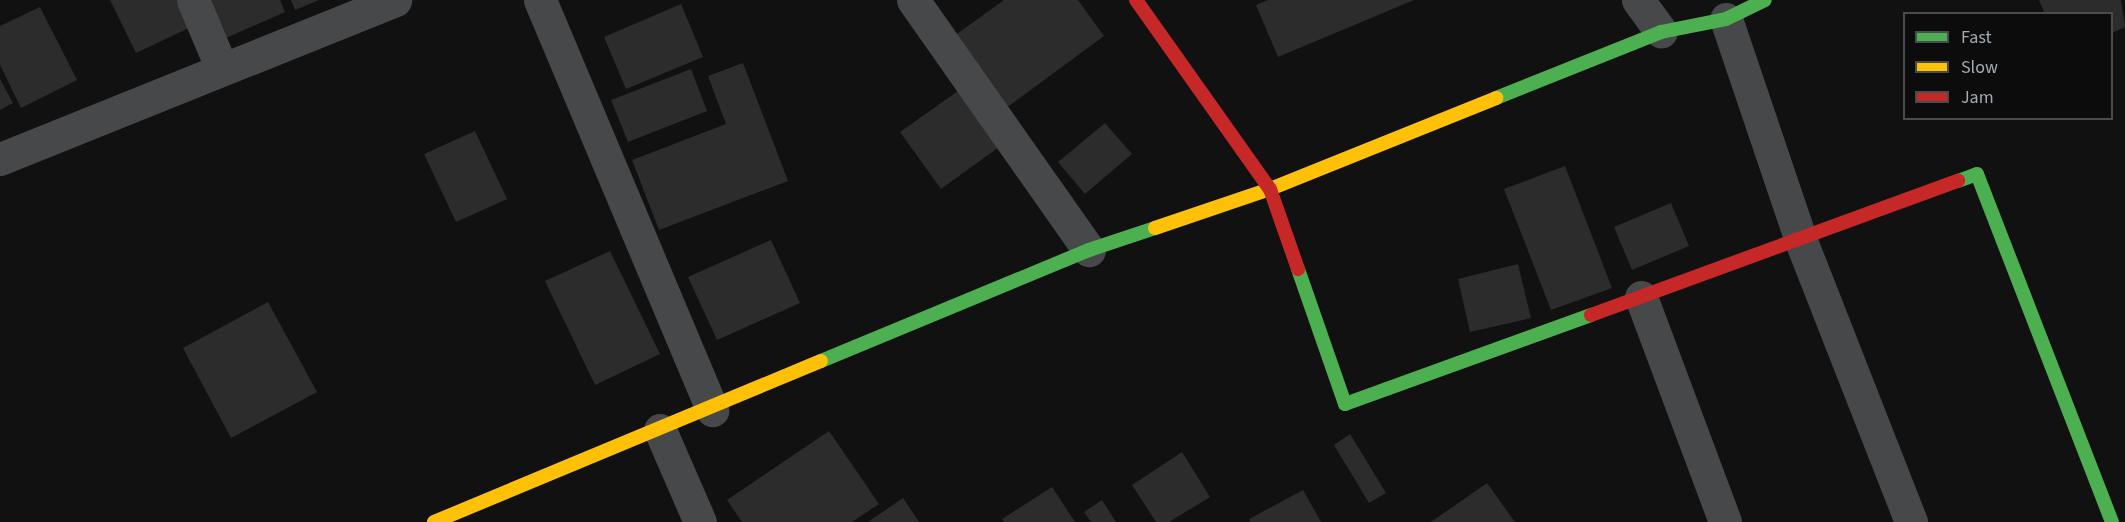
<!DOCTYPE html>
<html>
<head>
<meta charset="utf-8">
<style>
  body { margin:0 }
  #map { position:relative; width:2125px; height:522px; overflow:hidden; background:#111112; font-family:"Source Sans 3",sans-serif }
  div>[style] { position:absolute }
  .building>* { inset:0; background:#2c2c2d }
  .street>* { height:33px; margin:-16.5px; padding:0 16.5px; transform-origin:16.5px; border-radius:16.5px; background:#46484a }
  .fast>* { height:14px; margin:-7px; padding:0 7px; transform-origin:7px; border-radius:7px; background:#4caf50 }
  .slow>* { height:14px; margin:-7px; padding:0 7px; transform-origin:7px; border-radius:7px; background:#ffc107 }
  .jam>* { height:14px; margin:-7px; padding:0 7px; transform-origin:7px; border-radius:7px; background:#c62828 }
  span { translate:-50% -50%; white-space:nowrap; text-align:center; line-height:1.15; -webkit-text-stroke:4.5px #0c0c0d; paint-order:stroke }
  .legend { position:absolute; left:1903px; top:12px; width:210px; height:108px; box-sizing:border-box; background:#0c0c0d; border:2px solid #484c4f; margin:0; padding:8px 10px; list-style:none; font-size:18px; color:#a2abb3 }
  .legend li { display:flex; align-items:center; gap:12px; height:30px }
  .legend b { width:30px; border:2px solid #484c4f }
</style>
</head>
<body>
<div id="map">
  <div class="building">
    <i style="clip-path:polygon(110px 0,177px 0,191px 27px,136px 53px)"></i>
    <i style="clip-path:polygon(209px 0,280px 0,285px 12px,226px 38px)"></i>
    <i style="clip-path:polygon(291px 0,319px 0,295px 10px)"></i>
    <i style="clip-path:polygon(1004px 0,1078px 0,1104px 36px,1006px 108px,954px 36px)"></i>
    <i style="clip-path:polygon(1268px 0,1414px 0,1278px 57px,1256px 5px)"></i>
    <i style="clip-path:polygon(2039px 0,2121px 0,2125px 27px,2112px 33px,2112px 14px,2045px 14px)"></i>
    <i style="clip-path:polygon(681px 4px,703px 57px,626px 89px,604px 37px)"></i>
    <i style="clip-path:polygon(40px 7px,77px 80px,21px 108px,0 65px,0 26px)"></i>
    <i style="clip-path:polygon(743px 63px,788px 181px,659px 230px,632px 160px,726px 124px,708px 76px)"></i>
    <i style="clip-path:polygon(691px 69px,707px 111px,628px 142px,611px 100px)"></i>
    <i style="clip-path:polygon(0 79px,13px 103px,0 110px)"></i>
    <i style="clip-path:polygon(958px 91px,999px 147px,941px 189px,900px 132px)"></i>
    <i style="clip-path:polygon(1105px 123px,1132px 154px,1085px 194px,1058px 162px)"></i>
    <i style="clip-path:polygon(475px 131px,507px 199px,456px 222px,424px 154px)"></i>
    <i style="clip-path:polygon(1565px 166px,1612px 288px,1551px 310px,1504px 189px)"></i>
    <i style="clip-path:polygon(1671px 203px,1689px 246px,1632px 270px,1614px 227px)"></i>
    <i style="clip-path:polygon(771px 240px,800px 303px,717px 340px,688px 277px)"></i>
    <i style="clip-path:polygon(610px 251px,660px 354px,595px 385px,545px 281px)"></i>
    <i style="clip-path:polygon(1518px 264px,1531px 318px,1470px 332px,1458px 279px)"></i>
    <i style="clip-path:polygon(268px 302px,317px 392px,231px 438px,183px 348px)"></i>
    <i style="clip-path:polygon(829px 431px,879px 504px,852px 522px,742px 522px,727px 500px)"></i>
    <i style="clip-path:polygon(1350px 434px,1386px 493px,1369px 503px,1334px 445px)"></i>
    <i style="clip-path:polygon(1182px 452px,1210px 497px,1169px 522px,1156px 522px,1132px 485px)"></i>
    <i style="clip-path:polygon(1487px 483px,1515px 522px,1431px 522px)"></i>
    <i style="clip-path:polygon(1052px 487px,1075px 522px,1004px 522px,1002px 519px)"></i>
    <i style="clip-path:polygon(1303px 490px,1321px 522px,1250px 522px,1249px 519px)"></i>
    <i style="clip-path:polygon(903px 498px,919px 522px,868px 522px)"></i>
    <i style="clip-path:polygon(1102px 500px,1116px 522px,1091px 522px,1084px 512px)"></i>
  </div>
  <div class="street">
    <i style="left:193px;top:0;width:75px;rotate:67.2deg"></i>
    <i style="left:540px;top:0;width:445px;rotate:67.2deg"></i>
    <i style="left:913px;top:0;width:306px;rotate:54.9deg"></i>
    <i style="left:1638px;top:0;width:39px;rotate:54deg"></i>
    <i style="left:1726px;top:19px;width:234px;rotate:71.3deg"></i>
    <i style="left:1801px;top:241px;width:302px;rotate:68.6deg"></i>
    <i style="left:0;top:159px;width:426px;rotate:-21.9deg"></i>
    <i style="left:1641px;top:297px;width:240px;rotate:69.5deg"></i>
    <i style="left:660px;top:430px;width:100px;rotate:66.5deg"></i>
  </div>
  <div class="fast">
    <i style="left:1496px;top:98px;width:178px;rotate:-21.8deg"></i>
    <i style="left:1661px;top:32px;width:66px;rotate:-11.3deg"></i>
    <i style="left:1726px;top:19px;width:43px;rotate:-26deg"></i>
    <i style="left:1958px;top:181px;width:20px;rotate:-20deg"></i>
    <i style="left:1977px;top:174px;width:373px;rotate:68.8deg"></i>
    <i style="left:1298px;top:269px;width:143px;rotate:70.8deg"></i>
    <i style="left:1345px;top:404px;width:262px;rotate:-19.9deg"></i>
    <i style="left:821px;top:361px;width:290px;rotate:-22.5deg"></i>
    <i style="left:1089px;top:250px;width:70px;rotate:-18.4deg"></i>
  </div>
  <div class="slow">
    <i style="left:1155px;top:228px;width:121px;rotate:-18.7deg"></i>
    <i style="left:1270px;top:189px;width:244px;rotate:-21.9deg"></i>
    <i style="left:434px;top:522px;width:419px;rotate:-22.6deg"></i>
  </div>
  <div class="jam">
    <i style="left:1136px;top:0;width:232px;rotate:54.7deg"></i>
    <i style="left:1270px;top:189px;width:85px;rotate:70.7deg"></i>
    <i style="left:1591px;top:315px;width:391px;rotate:-20.1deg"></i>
  </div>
  <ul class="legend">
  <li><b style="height:8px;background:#4caf50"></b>Fast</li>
  <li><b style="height:8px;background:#ffc107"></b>Slow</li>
  <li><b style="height:8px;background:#c62828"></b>Jam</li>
  </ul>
</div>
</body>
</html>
